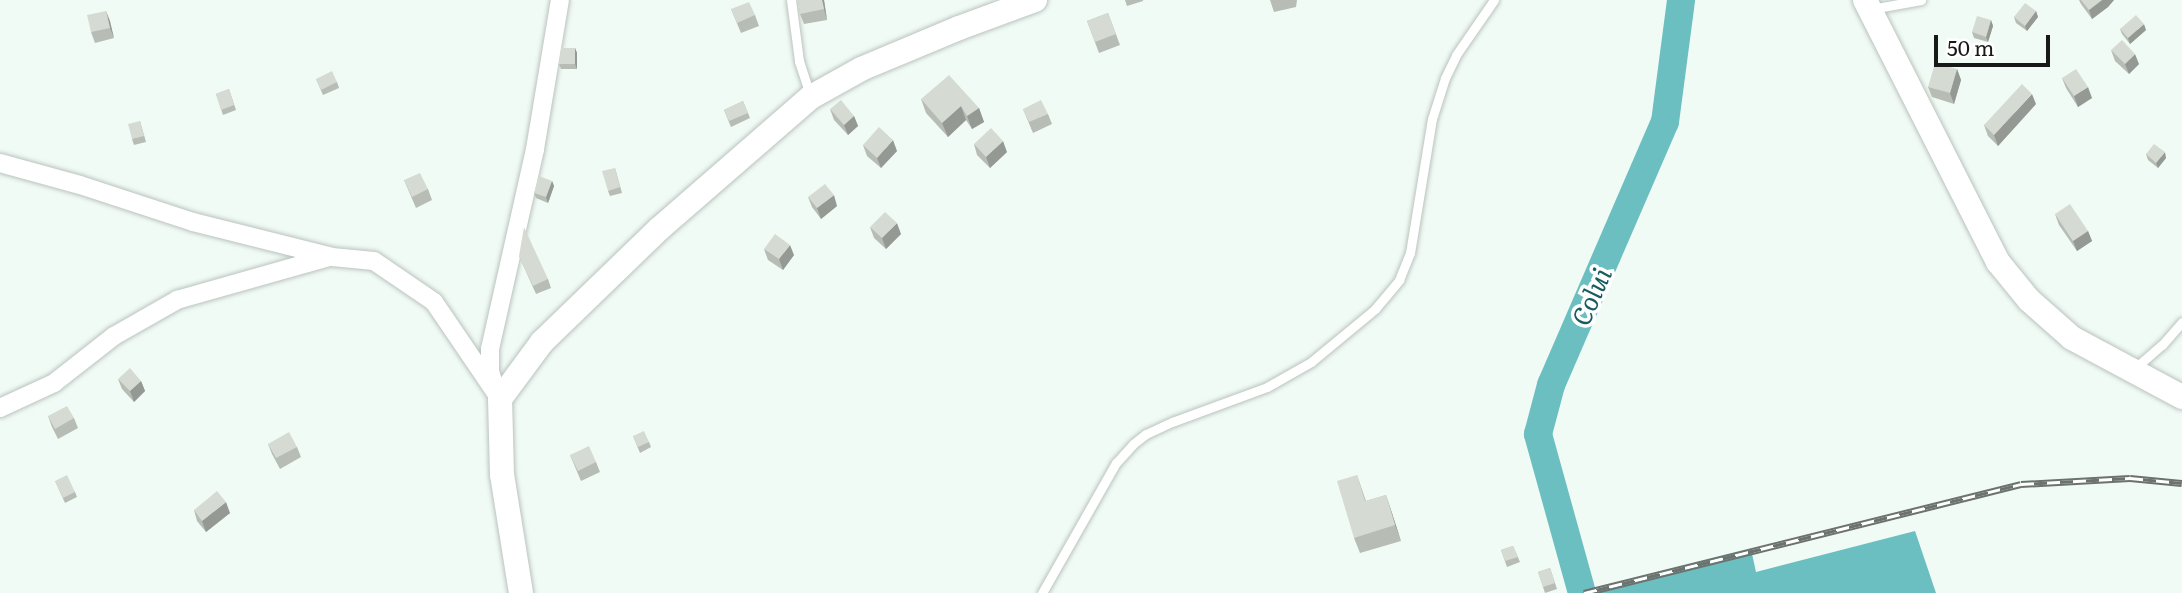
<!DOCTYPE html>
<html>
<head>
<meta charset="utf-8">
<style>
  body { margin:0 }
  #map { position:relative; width:2182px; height:593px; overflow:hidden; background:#f1fbf5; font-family:Literata,serif }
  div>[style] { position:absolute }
  .water>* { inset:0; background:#6cbfc1 }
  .river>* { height:28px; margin:-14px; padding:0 14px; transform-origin:14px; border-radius:14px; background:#6cbfc1 }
  .roads { filter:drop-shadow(0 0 2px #bac3be) drop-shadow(0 0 2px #bac3be) }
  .lane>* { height:9px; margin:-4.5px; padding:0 4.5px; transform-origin:4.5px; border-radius:4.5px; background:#fff }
  .street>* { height:18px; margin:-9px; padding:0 9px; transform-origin:9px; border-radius:9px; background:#fff }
  .secondary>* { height:24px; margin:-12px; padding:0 12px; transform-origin:12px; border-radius:12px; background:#fff }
  .rail>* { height:7px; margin-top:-3.5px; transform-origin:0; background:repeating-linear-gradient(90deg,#fff 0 13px,#6c726e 0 26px); box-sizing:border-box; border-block:2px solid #6c726e }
  .wall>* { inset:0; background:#b7bcb5 }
  .shaded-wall>* { inset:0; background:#959994 }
  .building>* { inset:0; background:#d5dbd3 }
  span { translate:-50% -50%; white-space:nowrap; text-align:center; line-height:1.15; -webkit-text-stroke:7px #fff; paint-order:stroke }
  .water-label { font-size:26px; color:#175d5f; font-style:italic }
  .scale { position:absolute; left:1934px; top:35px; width:116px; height:32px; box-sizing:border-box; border:4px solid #161917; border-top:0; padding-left:9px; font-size:21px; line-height:24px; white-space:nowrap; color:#161917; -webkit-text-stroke:5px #fff; paint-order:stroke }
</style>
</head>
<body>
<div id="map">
  <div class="water">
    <i style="clip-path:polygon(1915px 531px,1936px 593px,1583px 593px,1751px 549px,1756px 572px)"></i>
  </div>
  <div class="river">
    <i style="left:1582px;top:593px;width:165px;rotate:-105.5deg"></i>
    <i style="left:1538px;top:434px;width:51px;rotate:-75.1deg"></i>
    <i style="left:1551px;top:385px;width:287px;rotate:-66.6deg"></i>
    <i style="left:1665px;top:122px;width:123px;rotate:-82.5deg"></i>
  </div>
  <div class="roads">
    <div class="lane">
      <i style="left:791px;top:0;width:62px;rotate:82.5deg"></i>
      <i style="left:799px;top:61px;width:36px;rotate:72deg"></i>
      <i style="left:1871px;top:9px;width:51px;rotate:-10.2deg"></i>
      <i style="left:2134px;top:369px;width:37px;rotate:-41deg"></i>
      <i style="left:2162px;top:345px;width:30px;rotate:-49deg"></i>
      <i style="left:1042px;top:593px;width:150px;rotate:-60.4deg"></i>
      <i style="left:1116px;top:463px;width:25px;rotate:-48deg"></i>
      <i style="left:1133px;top:444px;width:16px;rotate:-38deg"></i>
      <i style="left:1146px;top:434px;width:29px;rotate:-25deg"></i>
      <i style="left:1172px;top:422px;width:101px;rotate:-20.2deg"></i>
      <i style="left:1267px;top:387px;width:51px;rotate:-29.6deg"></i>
      <i style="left:1311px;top:362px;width:83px;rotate:-39.6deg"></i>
      <i style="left:1375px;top:309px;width:38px;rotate:-50deg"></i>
      <i style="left:1399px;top:280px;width:29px;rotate:-68deg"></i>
      <i style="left:1410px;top:253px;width:136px;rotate:-80.7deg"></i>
      <i style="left:1432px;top:119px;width:43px;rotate:-72.4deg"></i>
      <i style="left:1445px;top:78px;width:25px;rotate:-64deg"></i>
      <i style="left:1456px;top:55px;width:67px;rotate:-55.4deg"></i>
    </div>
    <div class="street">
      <i style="left:0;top:163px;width:83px;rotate:15.4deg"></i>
      <i style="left:80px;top:185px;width:119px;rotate:18.1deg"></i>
      <i style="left:193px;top:222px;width:143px;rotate:14.1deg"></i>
      <i style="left:332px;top:257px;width:42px;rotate:5.4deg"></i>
      <i style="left:374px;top:261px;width:73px;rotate:34.3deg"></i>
      <i style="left:434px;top:302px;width:117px;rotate:55.8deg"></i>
      <i style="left:494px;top:384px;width:13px;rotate:-108deg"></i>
      <i style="left:490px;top:372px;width:23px;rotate:-90deg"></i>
      <i style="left:490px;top:349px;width:205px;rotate:-77.3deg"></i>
      <i style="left:535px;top:149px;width:151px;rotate:-80.5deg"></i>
      <i style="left:0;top:408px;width:60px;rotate:-24.8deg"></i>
      <i style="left:54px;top:383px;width:76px;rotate:-38.1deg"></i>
      <i style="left:114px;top:336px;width:73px;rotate:-29.7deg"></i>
      <i style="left:177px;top:300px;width:158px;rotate:-15.8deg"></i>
    </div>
    <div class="secondary">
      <i style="left:1865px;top:0;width:294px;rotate:63.1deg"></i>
      <i style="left:1998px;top:262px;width:49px;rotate:50.8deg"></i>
      <i style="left:2029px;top:300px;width:57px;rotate:41.5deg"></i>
      <i style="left:2072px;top:338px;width:125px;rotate:28.2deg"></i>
      <i style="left:521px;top:593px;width:120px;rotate:-99.1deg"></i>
      <i style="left:502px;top:475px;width:76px;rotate:-91.5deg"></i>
      <i style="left:500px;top:399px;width:71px;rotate:-53.6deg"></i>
      <i style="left:542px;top:342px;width:163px;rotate:-44deg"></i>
      <i style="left:659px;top:229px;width:201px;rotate:-41deg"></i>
      <i style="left:811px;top:97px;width:57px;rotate:-29.2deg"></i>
      <i style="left:861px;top:69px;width:106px;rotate:-22.7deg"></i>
      <i style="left:959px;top:28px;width:81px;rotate:-20.2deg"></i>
    </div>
  </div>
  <div class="rail">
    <i style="left:1584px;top:593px;width:450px;rotate:-14deg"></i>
    <i style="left:2021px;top:484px;width:109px;rotate:-3.2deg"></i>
    <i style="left:2130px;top:478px;width:52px;rotate:5.5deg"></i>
  </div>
  <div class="wall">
    <i style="clip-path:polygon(798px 0,824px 0,827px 20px,804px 24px,800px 14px)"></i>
    <i style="clip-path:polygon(1125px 0,1143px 0,1143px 1px,1127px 6px)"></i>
    <i style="clip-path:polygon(1270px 0,1297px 0,1296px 7px,1274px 12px)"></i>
    <i style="clip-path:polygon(2079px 0,2114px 0,2108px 7px,2092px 19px,2081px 4px)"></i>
    <i style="clip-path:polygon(731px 9px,755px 15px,759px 26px,741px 33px)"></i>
    <i style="clip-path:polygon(106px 11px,114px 38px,95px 43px,91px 32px)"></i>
    <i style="clip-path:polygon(2036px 11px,2038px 17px,2027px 31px,2016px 23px,2014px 17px)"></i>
    <i style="clip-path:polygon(1108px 13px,1120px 45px,1099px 53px,1087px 21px)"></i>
    <i style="clip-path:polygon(1991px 20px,1993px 26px,1988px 42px,1974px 38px,1972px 32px)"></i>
    <i style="clip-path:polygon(2120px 29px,2146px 30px,2130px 44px,2122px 34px)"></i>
    <i style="clip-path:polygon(575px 48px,577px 53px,577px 69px,561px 69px,559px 64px)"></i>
    <i style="clip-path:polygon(2111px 50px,2139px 64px,2129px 74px,2115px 61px)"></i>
    <i style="clip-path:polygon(1957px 69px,1961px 80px,1954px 104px,1932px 97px,1928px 87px)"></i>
    <i style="clip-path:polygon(2062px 78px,2092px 98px,2078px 107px,2066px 88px)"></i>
    <i style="clip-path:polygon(316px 79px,337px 82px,339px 88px,323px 95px)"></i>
    <i style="clip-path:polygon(229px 89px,236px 110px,223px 115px,216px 94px)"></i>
    <i style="clip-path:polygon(921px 99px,979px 108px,984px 122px,972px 129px,966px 120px,948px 137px,926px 113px)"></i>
    <i style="clip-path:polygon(743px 101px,750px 118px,731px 127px,724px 110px)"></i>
    <i style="clip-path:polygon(2036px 104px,1998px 146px,1988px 136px,1984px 125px)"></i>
    <i style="clip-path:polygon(830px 109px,854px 116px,858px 126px,848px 135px,834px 120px)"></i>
    <i style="clip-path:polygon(1023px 109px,1048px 114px,1052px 124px,1033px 133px)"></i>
    <i style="clip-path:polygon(140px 121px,146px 142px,134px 145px,132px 139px)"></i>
    <i style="clip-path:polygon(974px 144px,1007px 152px,990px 168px,977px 155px)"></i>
    <i style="clip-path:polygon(863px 145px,897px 151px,881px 168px,867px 156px)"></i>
    <i style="clip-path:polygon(2146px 154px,2166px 158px,2158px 168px,2148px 160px)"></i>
    <i style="clip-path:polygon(615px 168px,622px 193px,610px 196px,608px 191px)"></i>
    <i style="clip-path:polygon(404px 180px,428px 189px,432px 200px,416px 208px)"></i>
    <i style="clip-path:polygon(552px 181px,554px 186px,548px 203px,536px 198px,534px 193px)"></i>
    <i style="clip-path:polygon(808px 197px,837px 206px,821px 219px,812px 207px)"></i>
    <i style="clip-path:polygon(2055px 214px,2088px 231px,2092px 241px,2077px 251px,2059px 225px)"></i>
    <i style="clip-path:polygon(870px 227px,901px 234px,886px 249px,874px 238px)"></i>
    <i style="clip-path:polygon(764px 249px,794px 255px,783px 270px,768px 260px)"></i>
    <i style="clip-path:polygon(519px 256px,548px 279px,551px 288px,536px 294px)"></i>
    <i style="clip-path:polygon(118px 379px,141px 381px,145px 391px,134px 402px,122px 389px)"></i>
    <i style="clip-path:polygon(48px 416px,74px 418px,78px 428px,58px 439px,52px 427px)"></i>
    <i style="clip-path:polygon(633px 436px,649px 442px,651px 447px,640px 453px)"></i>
    <i style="clip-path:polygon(268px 444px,297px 447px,301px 457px,280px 469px,272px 454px)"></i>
    <i style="clip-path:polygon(570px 455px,596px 462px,600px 472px,581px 481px)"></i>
    <i style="clip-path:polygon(1357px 475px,1366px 501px,1386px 495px,1401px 541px,1360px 553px,1354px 538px)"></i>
    <i style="clip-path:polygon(55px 481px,75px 492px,77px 497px,65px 503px)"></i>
    <i style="clip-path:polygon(194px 510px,230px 513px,206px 532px,197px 521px)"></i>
    <i style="clip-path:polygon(1513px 546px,1520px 562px,1507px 567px,1501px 550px)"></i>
    <i style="clip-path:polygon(1550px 568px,1557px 589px,1545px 593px,1538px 572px)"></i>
  </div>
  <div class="shaded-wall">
    <i style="clip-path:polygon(822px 0,824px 0,827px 20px,824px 9px)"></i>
    <i style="clip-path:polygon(2102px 0,2114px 0,2108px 7px,2092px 19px,2089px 10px)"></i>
    <i style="clip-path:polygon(106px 11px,110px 21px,114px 38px,110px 28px)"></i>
    <i style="clip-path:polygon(2036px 11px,2038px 17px,2027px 31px,2025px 26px)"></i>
    <i style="clip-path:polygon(1991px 20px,1993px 26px,1988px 42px,1986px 37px)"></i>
    <i style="clip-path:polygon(2144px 24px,2146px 30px,2130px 44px,2128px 38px)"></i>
    <i style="clip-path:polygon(575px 48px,577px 53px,577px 69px,575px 64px)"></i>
    <i style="clip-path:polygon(2135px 54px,2139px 64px,2129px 74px,2125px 64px)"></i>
    <i style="clip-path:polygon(1957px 69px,1961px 80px,1954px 104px,1950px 93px)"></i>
    <i style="clip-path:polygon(2088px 87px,2092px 98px,2078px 107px,2074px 96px)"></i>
    <i style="clip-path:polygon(2032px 94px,2036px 104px,1998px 146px,1994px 135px)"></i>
    <i style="clip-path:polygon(961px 106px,966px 120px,948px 137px,942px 123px)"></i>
    <i style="clip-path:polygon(979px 108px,984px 122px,972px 129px,967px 116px)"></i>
    <i style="clip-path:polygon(854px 116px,858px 126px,848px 135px,844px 125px)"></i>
    <i style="clip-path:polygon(893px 140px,897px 151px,881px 168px,877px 158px)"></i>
    <i style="clip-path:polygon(1003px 141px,1007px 152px,990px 168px,986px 157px)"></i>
    <i style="clip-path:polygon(2165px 152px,2166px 158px,2158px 168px,2156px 163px)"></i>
    <i style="clip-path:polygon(552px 181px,554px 186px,548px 203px,546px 197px)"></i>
    <i style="clip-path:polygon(834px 195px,837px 206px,821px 219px,817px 208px)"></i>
    <i style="clip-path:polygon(897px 223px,901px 234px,886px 249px,882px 238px)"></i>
    <i style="clip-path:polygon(2088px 231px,2092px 241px,2077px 251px,2073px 241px)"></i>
    <i style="clip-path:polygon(790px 245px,794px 255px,783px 270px,779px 259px)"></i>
    <i style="clip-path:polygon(141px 381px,145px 391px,134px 402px,130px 391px)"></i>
    <i style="clip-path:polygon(1386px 495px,1391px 510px,1401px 541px,1395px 525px)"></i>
    <i style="clip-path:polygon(226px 502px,230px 513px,206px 532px,202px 521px)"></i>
  </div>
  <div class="building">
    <i style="clip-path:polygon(798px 0,822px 0,824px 9px,800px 14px)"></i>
    <i style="clip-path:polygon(2081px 0,2102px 0,2089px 10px)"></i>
    <i style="clip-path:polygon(749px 2px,755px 15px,737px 23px,731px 9px)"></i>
    <i style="clip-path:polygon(2025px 3px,2036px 11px,2025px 26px,2014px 17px)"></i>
    <i style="clip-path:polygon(106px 11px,110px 28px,91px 32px,87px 15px)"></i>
    <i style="clip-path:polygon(1108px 13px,1116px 34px,1095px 42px,1087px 21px)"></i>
    <i style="clip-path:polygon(2136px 15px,2144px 24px,2128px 38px,2120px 29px)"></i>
    <i style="clip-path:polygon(1977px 16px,1991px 20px,1986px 37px,1972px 32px)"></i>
    <i style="clip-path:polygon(2122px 40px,2135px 54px,2125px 64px,2111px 50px)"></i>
    <i style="clip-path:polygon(561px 48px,575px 48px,575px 64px,559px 64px)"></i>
    <i style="clip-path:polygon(1935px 63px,1957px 69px,1950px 93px,1928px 87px)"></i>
    <i style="clip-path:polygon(2076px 69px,2088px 87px,2074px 96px,2062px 78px)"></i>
    <i style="clip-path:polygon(332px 71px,337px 82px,321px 90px,316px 79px)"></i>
    <i style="clip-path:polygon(949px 75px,979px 108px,967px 116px,961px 106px,942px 123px,921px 99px)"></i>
    <i style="clip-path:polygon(2022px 84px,2032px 94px,1994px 135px,1984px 125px)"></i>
    <i style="clip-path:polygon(229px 89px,234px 105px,221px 110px,216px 94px)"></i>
    <i style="clip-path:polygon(841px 100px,854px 116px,844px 125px,830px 109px)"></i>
    <i style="clip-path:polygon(1041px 100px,1048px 114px,1029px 122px,1023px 109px)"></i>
    <i style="clip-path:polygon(743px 101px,748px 113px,729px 121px,724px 110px)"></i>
    <i style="clip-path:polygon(140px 121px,144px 136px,132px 139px,128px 124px)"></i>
    <i style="clip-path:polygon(879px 127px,893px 140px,877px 158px,863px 145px)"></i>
    <i style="clip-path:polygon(991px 128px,1003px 141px,986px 157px,974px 144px)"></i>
    <i style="clip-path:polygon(2154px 144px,2165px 152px,2156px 163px,2146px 154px)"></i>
    <i style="clip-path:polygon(615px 168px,620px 187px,608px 191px,602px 171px)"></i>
    <i style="clip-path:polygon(420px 173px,428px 189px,412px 197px,404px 180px)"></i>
    <i style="clip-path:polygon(539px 176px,552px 181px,546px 197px,534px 193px)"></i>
    <i style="clip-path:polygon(825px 184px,834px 195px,817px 208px,808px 197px)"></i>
    <i style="clip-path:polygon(2070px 204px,2088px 231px,2073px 241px,2055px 214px)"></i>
    <i style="clip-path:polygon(885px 212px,897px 223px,882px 238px,870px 227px)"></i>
    <i style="clip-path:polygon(524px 227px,548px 279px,533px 286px,519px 256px)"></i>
    <i style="clip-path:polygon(775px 234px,790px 245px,779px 259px,764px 249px)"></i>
    <i style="clip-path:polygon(130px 368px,141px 381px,130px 391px,118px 379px)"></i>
    <i style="clip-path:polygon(67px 406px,74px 418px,55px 429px,48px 416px)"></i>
    <i style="clip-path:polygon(644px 431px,649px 442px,638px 447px,633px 436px)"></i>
    <i style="clip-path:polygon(289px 432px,297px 447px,276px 458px,268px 444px)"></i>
    <i style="clip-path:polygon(589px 446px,596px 462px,578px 471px,570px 455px)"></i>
    <i style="clip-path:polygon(67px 475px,75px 492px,63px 498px,55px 481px)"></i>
    <i style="clip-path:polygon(1357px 475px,1365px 501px,1386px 495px,1395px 525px,1354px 538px,1337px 481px)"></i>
    <i style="clip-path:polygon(217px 491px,226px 502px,202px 521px,194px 510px)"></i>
    <i style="clip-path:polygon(1513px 546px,1518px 557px,1505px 561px,1501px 550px)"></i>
    <i style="clip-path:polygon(1550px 568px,1555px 583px,1543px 587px,1538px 572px)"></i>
  </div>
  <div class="water-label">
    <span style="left:1590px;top:296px;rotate:-66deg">Colui</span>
  </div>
  <div class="scale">50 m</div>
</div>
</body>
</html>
